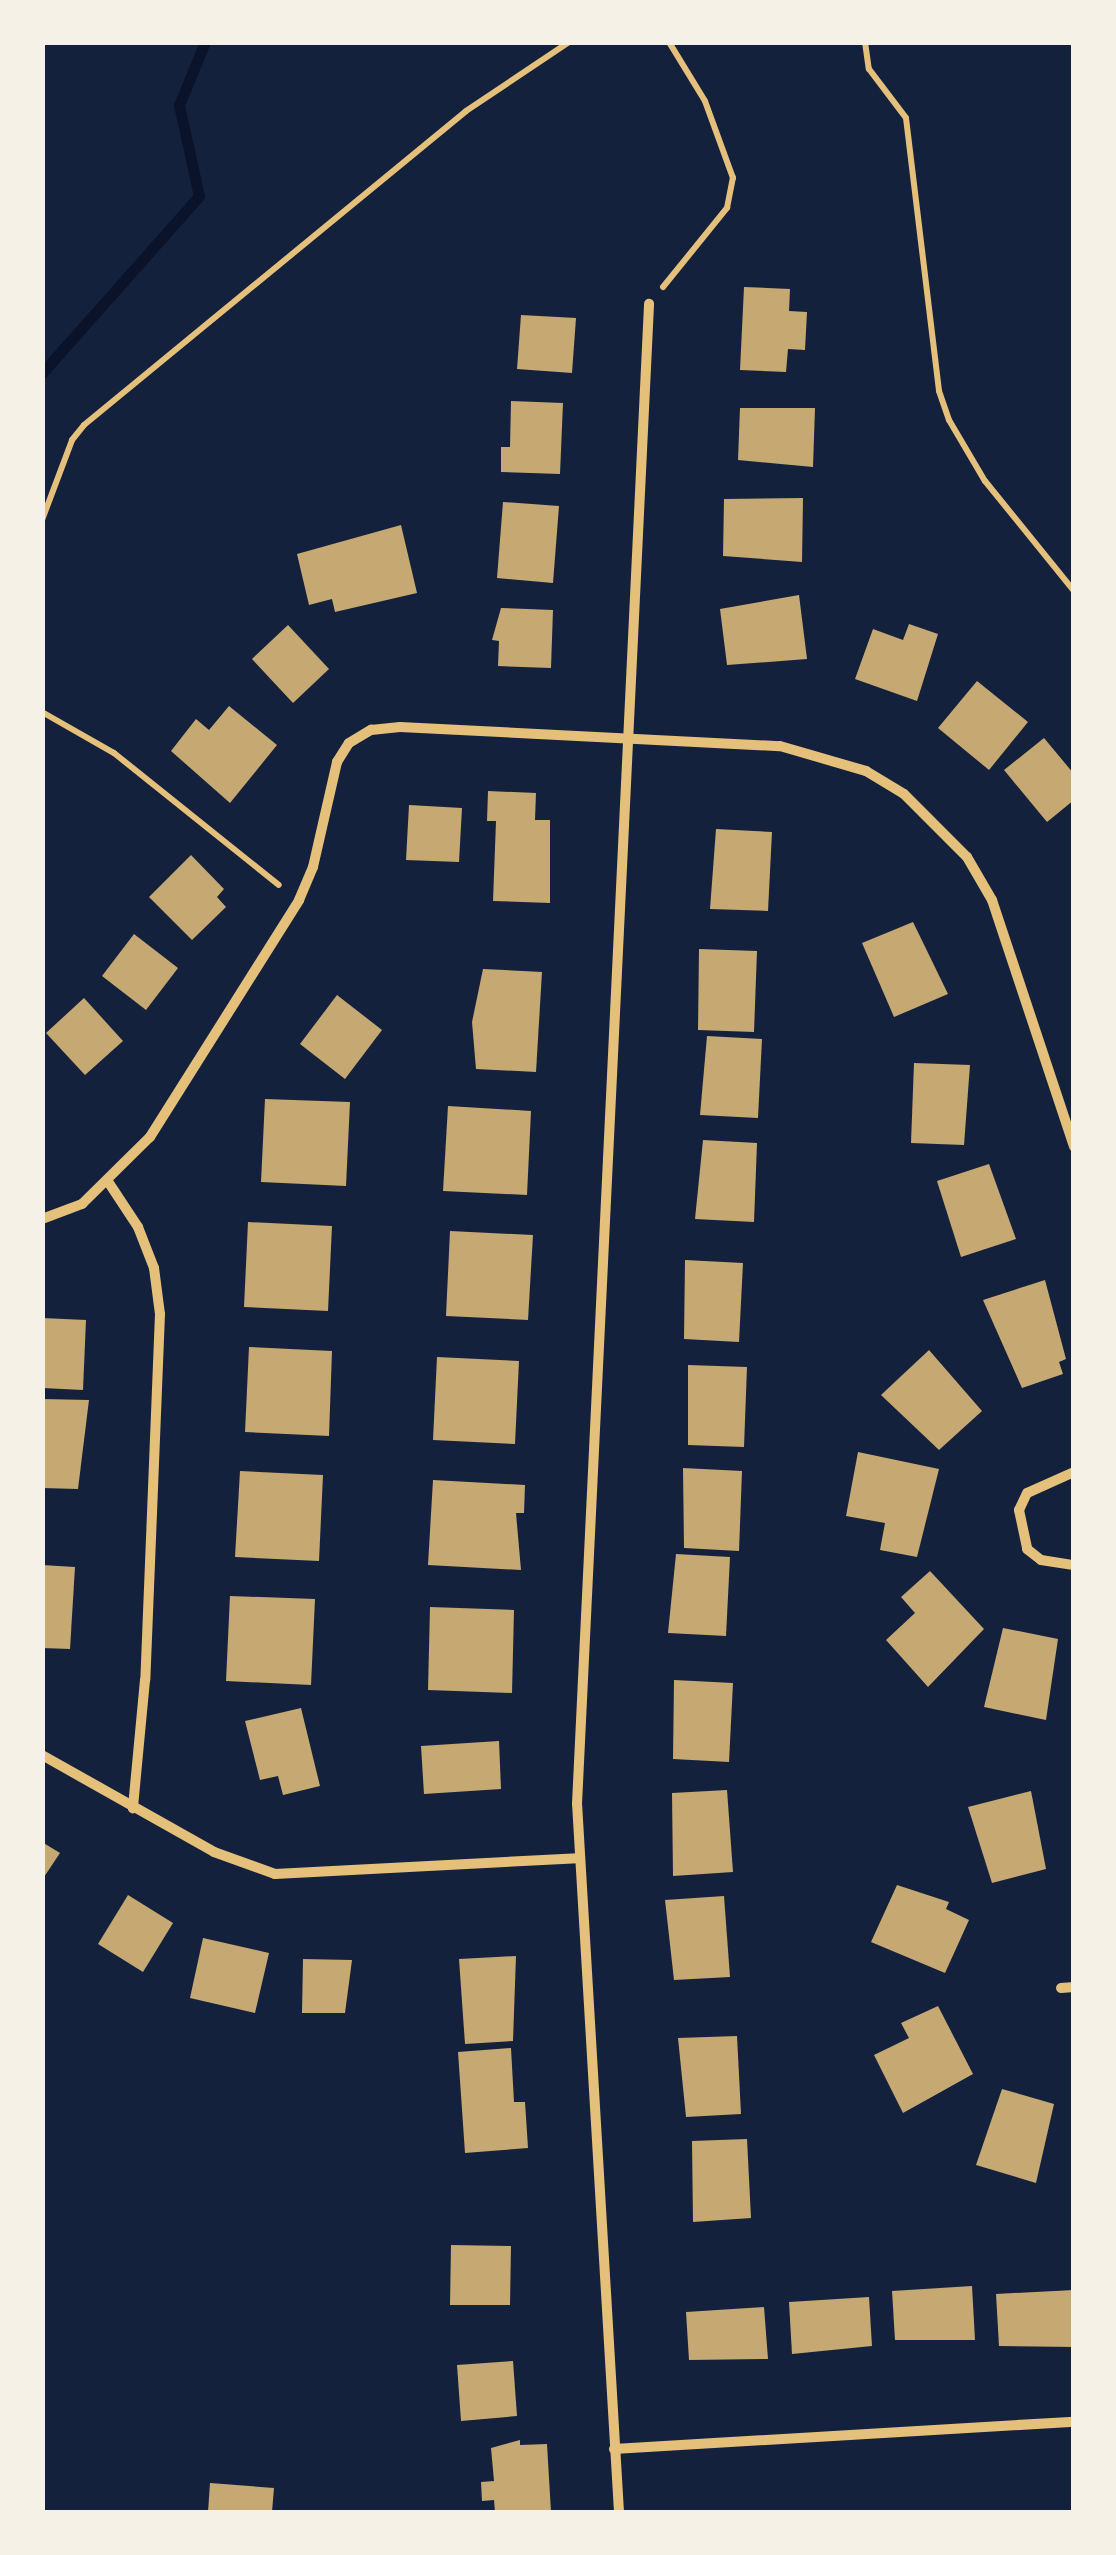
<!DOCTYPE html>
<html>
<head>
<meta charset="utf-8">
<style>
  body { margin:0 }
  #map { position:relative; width:1116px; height:2555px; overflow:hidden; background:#14213d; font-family:"Titillium Web",sans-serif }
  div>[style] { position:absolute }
  .stream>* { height:11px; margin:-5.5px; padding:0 5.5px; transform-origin:5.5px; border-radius:5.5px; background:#0b132b }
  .building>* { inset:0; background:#c6a872 }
  .path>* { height:6px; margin:-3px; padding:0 3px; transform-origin:3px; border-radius:3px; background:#e5c07b }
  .minor>* { height:10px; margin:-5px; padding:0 5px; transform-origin:5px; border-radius:5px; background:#e5c07b }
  span { translate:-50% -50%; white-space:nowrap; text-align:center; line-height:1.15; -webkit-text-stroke:10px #f6f1e7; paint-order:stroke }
  .frame { position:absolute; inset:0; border:45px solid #f6f1e7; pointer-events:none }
</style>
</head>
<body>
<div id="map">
  <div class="stream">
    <i style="left:42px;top:373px;width:237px;rotate:-48.4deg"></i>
    <i style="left:199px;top:196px;width:93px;rotate:-102.4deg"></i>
    <i style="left:179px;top:105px;width:68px;rotate:-67.6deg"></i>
  </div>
  <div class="building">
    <i style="clip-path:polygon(744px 287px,790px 289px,789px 311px,807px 312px,805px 350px,788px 349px,786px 372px,740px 370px)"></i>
    <i style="clip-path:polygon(521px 315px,576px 318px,572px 373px,517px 369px)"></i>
    <i style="clip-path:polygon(511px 401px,563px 403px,560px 474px,501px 472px,501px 447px,510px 447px)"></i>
    <i style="clip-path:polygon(740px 408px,815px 408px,813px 467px,738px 460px)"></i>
    <i style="clip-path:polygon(803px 498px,802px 562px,723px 556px,724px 499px)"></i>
    <i style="clip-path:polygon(503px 502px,559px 506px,553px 583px,497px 578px)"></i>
    <i style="clip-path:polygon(401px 525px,417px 593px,335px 612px,332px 599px,309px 605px,297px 554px)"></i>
    <i style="clip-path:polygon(799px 595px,807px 659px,727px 665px,720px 609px)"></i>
    <i style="clip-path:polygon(501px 608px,553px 610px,551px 668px,498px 666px,499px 641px,492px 640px)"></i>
    <i style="clip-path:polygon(909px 624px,938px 634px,917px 701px,855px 679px,873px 629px,903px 640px)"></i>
    <i style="clip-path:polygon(288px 625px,329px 669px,293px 703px,252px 659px)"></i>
    <i style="clip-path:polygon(977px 681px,1028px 722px,989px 770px,938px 728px)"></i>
    <i style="clip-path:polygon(229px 706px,277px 745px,230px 803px,171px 751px,196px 719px,209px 730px)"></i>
    <i style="clip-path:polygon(1044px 738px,1074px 774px,1074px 800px,1047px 822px,1004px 770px)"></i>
    <i style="clip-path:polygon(488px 791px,536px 793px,535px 820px,550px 820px,550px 903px,493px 901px,496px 821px,487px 821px)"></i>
    <i style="clip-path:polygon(409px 805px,462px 808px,459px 862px,406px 860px)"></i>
    <i style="clip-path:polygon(716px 829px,772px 832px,768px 911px,710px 909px)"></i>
    <i style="clip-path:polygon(191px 855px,224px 889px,217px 897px,226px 907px,192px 940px,149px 897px)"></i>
    <i style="clip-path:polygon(913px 922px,948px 994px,894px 1017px,862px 943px)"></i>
    <i style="clip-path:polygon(134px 934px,178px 968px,146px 1010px,102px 976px)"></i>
    <i style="clip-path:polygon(699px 949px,757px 951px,754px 1032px,698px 1030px)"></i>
    <i style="clip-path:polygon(483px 969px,542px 972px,536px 1072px,476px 1069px,472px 1022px)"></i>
    <i style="clip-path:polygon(337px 995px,382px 1030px,345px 1079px,300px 1044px)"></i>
    <i style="clip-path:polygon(84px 998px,123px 1041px,85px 1075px,46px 1033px)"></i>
    <i style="clip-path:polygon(707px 1036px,762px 1039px,758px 1118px,700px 1115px)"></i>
    <i style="clip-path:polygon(914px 1063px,970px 1065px,964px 1145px,911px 1143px)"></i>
    <i style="clip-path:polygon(265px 1099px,350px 1102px,346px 1186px,261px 1182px)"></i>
    <i style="clip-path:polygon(448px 1106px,531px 1111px,527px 1195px,443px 1191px)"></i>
    <i style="clip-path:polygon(703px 1140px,757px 1143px,754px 1222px,695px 1219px)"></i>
    <i style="clip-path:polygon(989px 1164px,1016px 1239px,961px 1257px,937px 1181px)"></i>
    <i style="clip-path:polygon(248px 1222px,332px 1226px,328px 1311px,244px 1307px)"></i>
    <i style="clip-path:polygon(450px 1231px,533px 1235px,528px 1320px,446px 1316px)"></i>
    <i style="clip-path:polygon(685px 1260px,743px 1263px,739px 1342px,684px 1339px)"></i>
    <i style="clip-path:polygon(1045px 1280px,1066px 1359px,1059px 1362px,1063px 1374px,1022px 1388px,983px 1300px)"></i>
    <i style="clip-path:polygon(42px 1318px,86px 1320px,83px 1390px,42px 1388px)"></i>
    <i style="clip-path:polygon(249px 1347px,332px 1351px,329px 1436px,245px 1432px)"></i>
    <i style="clip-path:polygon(929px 1350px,982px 1411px,939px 1450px,881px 1395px)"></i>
    <i style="clip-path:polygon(437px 1357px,519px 1361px,515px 1444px,433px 1440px)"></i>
    <i style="clip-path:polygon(688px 1365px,747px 1367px,744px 1447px,688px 1445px)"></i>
    <i style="clip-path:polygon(42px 1399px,89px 1400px,78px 1489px,42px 1488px)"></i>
    <i style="clip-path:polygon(858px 1452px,939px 1469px,917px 1557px,880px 1550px,885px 1523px,846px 1516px)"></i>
    <i style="clip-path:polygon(683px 1468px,742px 1471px,739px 1551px,684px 1548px)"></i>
    <i style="clip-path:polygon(240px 1471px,323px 1475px,319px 1561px,235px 1557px)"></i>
    <i style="clip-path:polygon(433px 1480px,525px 1485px,524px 1513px,516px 1513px,521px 1570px,428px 1565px)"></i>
    <i style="clip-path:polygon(676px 1554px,730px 1557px,726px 1636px,668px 1633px)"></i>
    <i style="clip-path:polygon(42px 1565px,75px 1567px,70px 1649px,42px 1648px)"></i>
    <i style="clip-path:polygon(930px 1571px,984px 1629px,928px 1687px,886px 1640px,915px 1613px,901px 1597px)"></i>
    <i style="clip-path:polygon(230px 1596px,315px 1599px,311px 1685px,226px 1681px)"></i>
    <i style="clip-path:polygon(430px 1607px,514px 1610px,512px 1693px,428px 1690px)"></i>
    <i style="clip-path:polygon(1003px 1628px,1058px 1639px,1046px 1720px,984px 1707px)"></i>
    <i style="clip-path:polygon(674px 1680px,733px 1683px,729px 1762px,673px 1759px)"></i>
    <i style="clip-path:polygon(301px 1708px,320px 1786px,283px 1795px,278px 1776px,260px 1780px,245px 1721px)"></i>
    <i style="clip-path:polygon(499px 1741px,501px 1789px,424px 1794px,421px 1746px)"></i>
    <i style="clip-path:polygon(727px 1790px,733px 1872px,673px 1876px,672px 1793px)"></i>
    <i style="clip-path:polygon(1031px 1791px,1046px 1869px,992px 1883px,968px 1807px)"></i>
    <i style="clip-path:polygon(42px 1842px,60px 1853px,42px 1880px)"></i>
    <i style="clip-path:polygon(897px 1885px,949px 1902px,946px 1909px,969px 1920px,945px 1973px,871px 1942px)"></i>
    <i style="clip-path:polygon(128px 1895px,173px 1923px,143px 1972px,98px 1944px)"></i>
    <i style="clip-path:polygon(724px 1896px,730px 1977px,674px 1980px,665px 1900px)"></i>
    <i style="clip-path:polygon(203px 1938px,269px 1953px,255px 2013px,190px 1998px)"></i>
    <i style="clip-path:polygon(516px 1956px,513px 2041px,465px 2044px,459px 1959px)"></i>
    <i style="clip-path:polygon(303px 1959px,352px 1960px,345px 2013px,302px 2013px)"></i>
    <i style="clip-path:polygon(938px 2006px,973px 2074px,903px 2113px,874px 2055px,909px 2038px,901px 2023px)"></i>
    <i style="clip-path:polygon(737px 2036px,741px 2114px,686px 2117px,678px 2038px)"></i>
    <i style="clip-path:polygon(511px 2048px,514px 2102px,525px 2102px,528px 2148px,465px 2153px,458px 2052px)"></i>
    <i style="clip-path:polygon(1002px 2089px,1054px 2104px,1036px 2183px,976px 2165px)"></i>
    <i style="clip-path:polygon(747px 2139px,751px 2218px,693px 2222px,692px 2141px)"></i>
    <i style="clip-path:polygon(451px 2245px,511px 2246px,510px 2305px,450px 2305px)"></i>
    <i style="clip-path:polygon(972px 2286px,975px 2340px,895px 2340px,892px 2291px)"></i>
    <i style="clip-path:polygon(1074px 2290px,1074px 2347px,999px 2346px,996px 2294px)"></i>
    <i style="clip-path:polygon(869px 2297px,872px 2346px,792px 2354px,789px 2302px)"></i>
    <i style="clip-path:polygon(764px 2307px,768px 2359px,689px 2360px,686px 2312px)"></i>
    <i style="clip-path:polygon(513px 2361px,517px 2416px,461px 2421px,457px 2365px)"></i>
    <i style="clip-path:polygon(520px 2440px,520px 2445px,547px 2444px,551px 2512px,495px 2512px,494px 2500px,482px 2501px,481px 2482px,494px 2481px,491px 2448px)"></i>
    <i style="clip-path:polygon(210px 2483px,274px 2488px,272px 2512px,208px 2512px)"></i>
  </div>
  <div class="path">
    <i style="left:865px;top:42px;width:27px;rotate:82deg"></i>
    <i style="left:869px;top:69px;width:61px;rotate:52.9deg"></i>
    <i style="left:906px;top:118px;width:275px;rotate:83.1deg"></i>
    <i style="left:939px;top:391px;width:31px;rotate:71deg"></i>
    <i style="left:949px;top:420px;width:71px;rotate:59.5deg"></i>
    <i style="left:985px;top:481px;width:141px;rotate:51deg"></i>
    <i style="left:663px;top:287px;width:102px;rotate:-51deg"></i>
    <i style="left:727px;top:208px;width:31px;rotate:-79deg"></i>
    <i style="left:733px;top:178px;width:82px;rotate:-110deg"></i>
    <i style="left:705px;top:101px;width:69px;rotate:-121.4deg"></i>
    <i style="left:42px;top:520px;width:85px;rotate:-69.4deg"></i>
    <i style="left:72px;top:440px;width:19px;rotate:-51deg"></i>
    <i style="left:84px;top:425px;width:494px;rotate:-39.4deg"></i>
    <i style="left:466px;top:111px;width:124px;rotate:-33.8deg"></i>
    <i style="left:42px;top:712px;width:83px;rotate:29.7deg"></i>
    <i style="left:114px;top:753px;width:211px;rotate:38.7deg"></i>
  </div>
  <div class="minor">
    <i style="left:109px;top:1183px;width:53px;rotate:56.6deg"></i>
    <i style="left:138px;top:1227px;width:44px;rotate:68.7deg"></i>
    <i style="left:154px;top:1268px;width:46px;rotate:82.6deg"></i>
    <i style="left:160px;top:1314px;width:366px;rotate:92.3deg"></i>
    <i style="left:145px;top:1680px;width:129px;rotate:95.4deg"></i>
    <i style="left:42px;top:1219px;width:43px;rotate:-20.6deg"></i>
    <i style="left:82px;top:1204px;width:95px;rotate:-44.6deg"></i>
    <i style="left:150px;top:1137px;width:280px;rotate:-57.8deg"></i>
    <i style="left:299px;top:900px;width:36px;rotate:-67deg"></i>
    <i style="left:313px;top:867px;width:108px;rotate:-77.1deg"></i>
    <i style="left:337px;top:762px;width:22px;rotate:-58deg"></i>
    <i style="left:349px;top:743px;width:26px;rotate:-31deg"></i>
    <i style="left:371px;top:730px;width:29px;rotate:-6deg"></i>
    <i style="left:400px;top:727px;width:380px;rotate:2.9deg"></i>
    <i style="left:780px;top:746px;width:90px;rotate:16.2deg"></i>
    <i style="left:866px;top:771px;width:44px;rotate:31.2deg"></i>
    <i style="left:904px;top:794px;width:89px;rotate:45deg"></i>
    <i style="left:967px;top:857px;width:50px;rotate:59.8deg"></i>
    <i style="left:992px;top:900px;width:260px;rotate:71.6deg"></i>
    <i style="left:1074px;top:1472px;width:51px;rotate:155.9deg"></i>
    <i style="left:1027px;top:1493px;width:19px;rotate:115deg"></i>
    <i style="left:1019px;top:1510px;width:40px;rotate:78deg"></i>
    <i style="left:1027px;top:1549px;width:18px;rotate:38deg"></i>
    <i style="left:1041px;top:1560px;width:33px;rotate:9deg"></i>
    <i style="left:42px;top:1755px;width:197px;rotate:29.4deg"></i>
    <i style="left:214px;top:1852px;width:65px;rotate:19.8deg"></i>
    <i style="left:275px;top:1874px;width:303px;rotate:-3deg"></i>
    <i style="left:1061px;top:1988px;width:13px;rotate:-4deg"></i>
    <i style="left:614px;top:2449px;width:461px;rotate:-3.4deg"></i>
    <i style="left:619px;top:2512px;width:709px;rotate:-93.39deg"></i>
    <i style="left:577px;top:1804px;width:1502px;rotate:-87.25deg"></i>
  </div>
  <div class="frame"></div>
</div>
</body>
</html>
